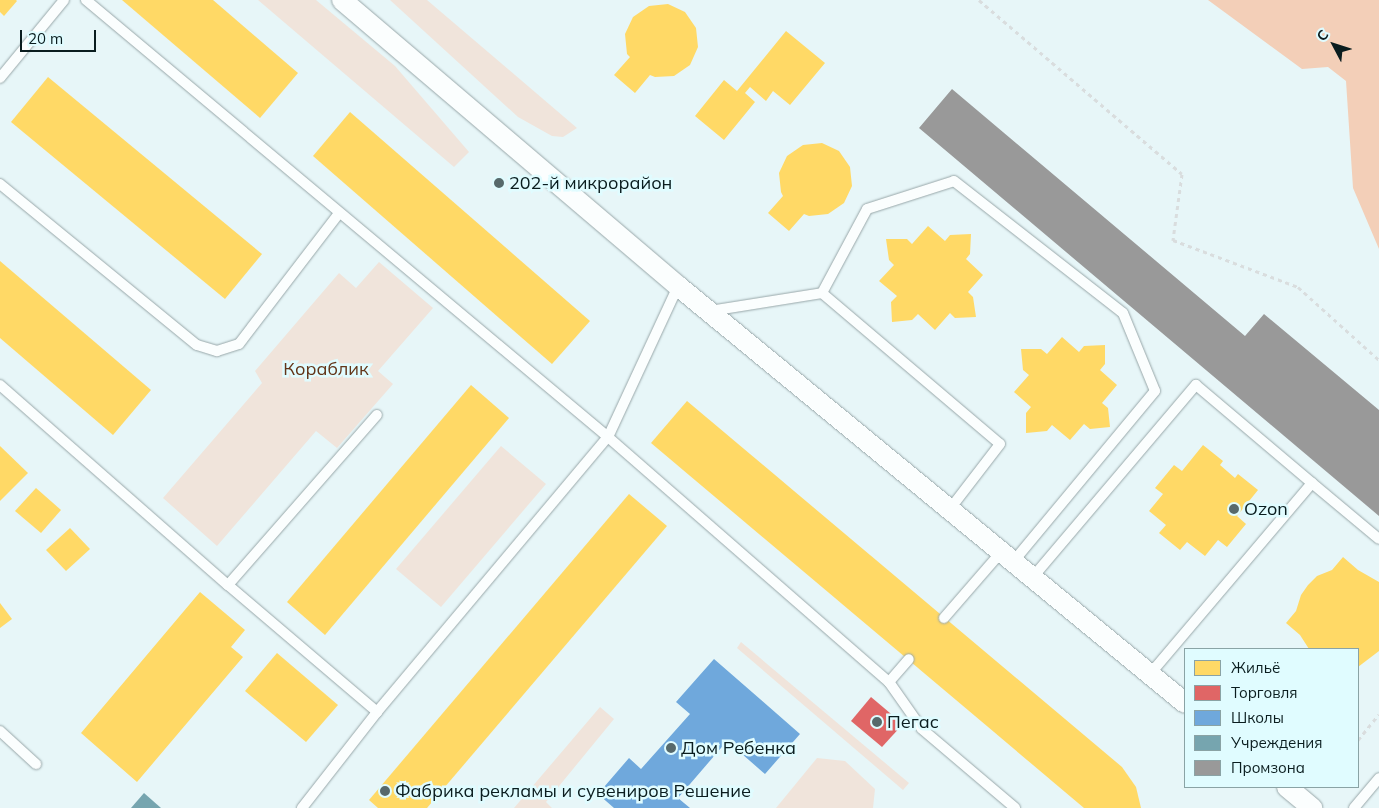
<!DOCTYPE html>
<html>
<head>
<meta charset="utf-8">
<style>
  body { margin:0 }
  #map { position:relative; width:1379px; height:808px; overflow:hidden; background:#e7f6f8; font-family:Mulish,sans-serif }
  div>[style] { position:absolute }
  .green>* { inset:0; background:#f0e4db }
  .water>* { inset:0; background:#f3cfb8 }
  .homes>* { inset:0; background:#ffd966 }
  .shops>* { inset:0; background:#e06666 }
  .schools>* { inset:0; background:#6fa8dc }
  .public>* { inset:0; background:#76a5af }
  .industry>* { inset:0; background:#999 }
  .path>* { height:3px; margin-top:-1.5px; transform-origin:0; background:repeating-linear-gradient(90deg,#d9ddde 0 4px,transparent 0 8px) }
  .roads { filter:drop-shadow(0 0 1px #98a7a9) drop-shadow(0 0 1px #98a7a9) }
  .service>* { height:10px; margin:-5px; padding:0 5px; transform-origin:5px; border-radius:5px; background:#fbfefe }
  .minor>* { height:20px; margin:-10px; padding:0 10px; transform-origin:10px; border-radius:10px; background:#fbfefe }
  .dots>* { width:14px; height:14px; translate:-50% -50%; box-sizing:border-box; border:2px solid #e0fcff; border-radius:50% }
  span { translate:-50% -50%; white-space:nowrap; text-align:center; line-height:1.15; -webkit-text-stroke:5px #e0fcff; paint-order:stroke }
  .poi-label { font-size:18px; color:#0a1d1f }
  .left { translate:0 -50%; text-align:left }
  .park-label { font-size:18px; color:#633518 }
  .legend { position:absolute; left:1184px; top:648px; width:175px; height:140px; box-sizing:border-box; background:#e0fcff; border:1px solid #8aa3a5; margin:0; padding:6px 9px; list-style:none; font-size:15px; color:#0a1d1f }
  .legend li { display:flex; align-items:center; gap:10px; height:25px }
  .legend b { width:25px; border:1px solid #8aa3a5 }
  .north { position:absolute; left:1309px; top:20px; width:50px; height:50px; -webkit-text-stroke:4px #e0fcff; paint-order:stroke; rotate:310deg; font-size:14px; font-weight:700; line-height:20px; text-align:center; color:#0a1d1f }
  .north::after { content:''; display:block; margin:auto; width:18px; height:22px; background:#0a1d1f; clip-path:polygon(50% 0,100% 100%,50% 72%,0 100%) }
  .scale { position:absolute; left:20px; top:30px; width:76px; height:22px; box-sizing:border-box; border:2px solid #0a1d1f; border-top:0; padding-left:6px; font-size:15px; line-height:18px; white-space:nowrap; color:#0a1d1f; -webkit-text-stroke:4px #e0fcff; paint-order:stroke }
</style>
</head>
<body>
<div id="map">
  <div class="green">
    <i style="clip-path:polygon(258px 0,316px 0,395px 66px,469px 152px,454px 167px)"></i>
    <i style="clip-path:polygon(390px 0,427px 0,577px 128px,563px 137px,552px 136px,518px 117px)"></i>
    <i style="clip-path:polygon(379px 262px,433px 308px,378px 371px,393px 384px,337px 448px,316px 431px,217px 546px,163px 498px,262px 383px,255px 371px,339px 273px,356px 288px)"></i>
    <i style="clip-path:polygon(501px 446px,546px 484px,441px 607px,396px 569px)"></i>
    <i style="clip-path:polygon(741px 642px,909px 783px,903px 790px,737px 648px)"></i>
    <i style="clip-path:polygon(600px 707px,614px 719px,546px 802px,552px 808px,514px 808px)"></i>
    <i style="clip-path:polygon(817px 758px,845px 761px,875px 789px,873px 808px,776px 808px)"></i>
  </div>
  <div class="water">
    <i style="clip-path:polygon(1208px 0,1379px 0,1379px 249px,1353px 188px,1346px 81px,1328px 67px,1302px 69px)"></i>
  </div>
  <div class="homes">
    <i style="clip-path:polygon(0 0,16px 0,17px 1px,4px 16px,0 12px)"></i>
    <i style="clip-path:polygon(122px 0,213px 0,298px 73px,260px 118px)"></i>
    <i style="clip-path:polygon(668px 4px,685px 12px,696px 28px,698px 47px,690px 65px,674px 76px,655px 77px,650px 75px,635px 93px,614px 75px,630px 57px,627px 54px,625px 34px,633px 17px,649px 6px)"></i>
    <i style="clip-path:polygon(786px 31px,825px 63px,790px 105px,773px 91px,766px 101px,750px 87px,745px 93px,755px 102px,724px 140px,695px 116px,724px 80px,737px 91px)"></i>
    <i style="clip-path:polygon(48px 77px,262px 254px,225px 299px,11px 122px)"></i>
    <i style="clip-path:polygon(350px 112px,590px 321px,552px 364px,313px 156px)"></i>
    <i style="clip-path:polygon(822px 143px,839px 151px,850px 167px,852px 186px,844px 203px,828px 214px,809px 216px,804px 214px,789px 231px,768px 213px,783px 196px,781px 192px,779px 173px,787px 156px,803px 145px)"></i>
    <i style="clip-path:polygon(928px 226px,945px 241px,950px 235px,971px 234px,970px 254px,966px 259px,983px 275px,968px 292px,973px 297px,976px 317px,955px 318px,950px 313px,935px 330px,918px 314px,912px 320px,892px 322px,891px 302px,897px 296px,879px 281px,894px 265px,889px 260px,886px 239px,907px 239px,912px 244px)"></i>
    <i style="clip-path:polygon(0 261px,151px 390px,113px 435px,0 338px)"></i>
    <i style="clip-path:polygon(1062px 337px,1079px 352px,1084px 346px,1105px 345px,1105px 364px,1100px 370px,1117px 385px,1102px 403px,1108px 408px,1110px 427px,1090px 429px,1084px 424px,1070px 440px,1052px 425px,1047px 431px,1026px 433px,1026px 413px,1031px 407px,1014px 392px,1029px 375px,1023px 370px,1021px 349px,1041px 349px,1047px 354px)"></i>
    <i style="clip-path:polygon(471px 385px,509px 418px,325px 635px,287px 602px)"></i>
    <i style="clip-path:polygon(687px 401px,1122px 767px,1136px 787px,1141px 808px,1084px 808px,651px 443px)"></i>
    <i style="clip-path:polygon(1203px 445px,1223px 461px,1220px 465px,1235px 478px,1238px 474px,1258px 490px,1237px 516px,1246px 524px,1227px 547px,1218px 540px,1205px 556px,1187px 542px,1180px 550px,1159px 533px,1166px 525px,1149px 511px,1163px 494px,1155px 488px,1174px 465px,1182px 471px)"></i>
    <i style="clip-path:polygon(0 446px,28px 473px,0 501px)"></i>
    <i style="clip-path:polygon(36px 488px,61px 510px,41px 533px,15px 511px)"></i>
    <i style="clip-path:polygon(629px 494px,667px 526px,427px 808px,378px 808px,369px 800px)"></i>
    <i style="clip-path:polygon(70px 528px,90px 549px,66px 571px,46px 550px)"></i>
    <i style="clip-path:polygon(1343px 557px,1358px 570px,1379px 582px,1379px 651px,1358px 667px,1358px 649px,1309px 649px,1300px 635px,1286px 623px,1296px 611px,1301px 595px,1308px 585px,1317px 576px,1332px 570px)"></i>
    <i style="clip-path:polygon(200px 592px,245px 630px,231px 647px,243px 657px,137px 782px,81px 733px)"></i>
    <i style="clip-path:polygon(0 603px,12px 619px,0 628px)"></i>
    <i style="clip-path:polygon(277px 653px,338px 705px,306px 742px,245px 691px)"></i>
  </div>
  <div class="shops">
    <i style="clip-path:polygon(871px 697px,903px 724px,882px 747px,851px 721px)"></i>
  </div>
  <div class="schools">
    <i style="clip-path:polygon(714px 659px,800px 734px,765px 774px,727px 741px,678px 798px,690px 808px,614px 808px,598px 794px,629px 758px,641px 769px,690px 714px,676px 702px)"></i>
  </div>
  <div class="public">
    <i style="clip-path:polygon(144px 793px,161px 808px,131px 808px)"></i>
  </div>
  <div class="industry">
    <i style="clip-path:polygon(952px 89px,1245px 336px,1264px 314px,1379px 410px,1379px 516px,919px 128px)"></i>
  </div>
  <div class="path">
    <i style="left:979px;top:0;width:267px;rotate:40.6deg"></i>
    <i style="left:1182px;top:174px;width:67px;rotate:97.8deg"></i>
    <i style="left:1173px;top:240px;width:134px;rotate:20.6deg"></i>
    <i style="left:1298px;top:287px;width:109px;rotate:42deg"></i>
    <i style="left:1358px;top:740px;width:33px;rotate:-51deg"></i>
  </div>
  <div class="roads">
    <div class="service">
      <i style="left:86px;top:0;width:681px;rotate:39.93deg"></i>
      <i style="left:608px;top:437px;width:373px;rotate:41.1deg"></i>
      <i style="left:889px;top:682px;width:57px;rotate:54.9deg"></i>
      <i style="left:922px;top:729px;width:122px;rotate:40.3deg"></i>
      <i style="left:0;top:78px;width:101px;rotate:-50.6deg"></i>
      <i style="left:0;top:184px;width:254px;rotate:39.3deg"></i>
      <i style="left:197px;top:345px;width:21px;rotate:17deg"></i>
      <i style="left:217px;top:351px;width:23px;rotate:-18deg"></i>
      <i style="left:239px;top:344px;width:165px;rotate:-52.6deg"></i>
      <i style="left:822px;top:293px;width:95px;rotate:-61.8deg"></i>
      <i style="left:867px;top:209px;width:91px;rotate:-17.8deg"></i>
      <i style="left:954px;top:181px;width:214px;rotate:38deg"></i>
      <i style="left:1123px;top:313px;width:84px;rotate:67.7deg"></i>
      <i style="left:1155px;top:391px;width:221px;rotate:129.7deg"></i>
      <i style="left:710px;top:311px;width:113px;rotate:-9.1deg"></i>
      <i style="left:822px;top:293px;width:233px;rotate:40.3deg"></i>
      <i style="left:1000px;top:444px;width:82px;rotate:127.6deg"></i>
      <i style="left:0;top:385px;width:303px;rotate:41.3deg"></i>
      <i style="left:228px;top:585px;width:196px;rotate:40.4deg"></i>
      <i style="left:377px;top:712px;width:122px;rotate:128deg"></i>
      <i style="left:1312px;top:483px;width:87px;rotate:39.9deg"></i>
      <i style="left:1033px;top:577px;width:252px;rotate:-49.7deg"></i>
      <i style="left:1196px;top:385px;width:152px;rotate:40.2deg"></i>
      <i style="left:1312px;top:483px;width:250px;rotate:130.3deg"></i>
      <i style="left:228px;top:585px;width:226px;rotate:-48.8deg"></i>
      <i style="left:944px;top:618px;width:89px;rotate:-49.1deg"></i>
      <i style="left:889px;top:682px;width:30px;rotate:-49deg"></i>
      <i style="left:377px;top:712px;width:359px;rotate:-50deg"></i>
      <i style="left:608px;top:437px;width:166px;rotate:-65.1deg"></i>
      <i style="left:0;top:731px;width:49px;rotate:42.5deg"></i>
      <i style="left:1354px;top:808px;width:39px;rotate:-50deg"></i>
    </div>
    <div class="minor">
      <i style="left:342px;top:0;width:441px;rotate:40.4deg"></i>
      <i style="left:678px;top:286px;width:656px;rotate:39.44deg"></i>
      <i style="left:1287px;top:787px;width:33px;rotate:40deg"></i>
    </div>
  </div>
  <div class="dots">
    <i style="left:499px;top:183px;background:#57696b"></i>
    <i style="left:1234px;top:509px;background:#57696b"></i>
    <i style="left:877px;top:722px;background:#57696b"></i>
    <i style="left:671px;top:748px;background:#57696b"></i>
    <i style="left:385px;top:791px;background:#57696b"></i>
  </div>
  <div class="poi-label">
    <span class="left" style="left:509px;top:183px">202-й микрорайон</span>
    <span class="left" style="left:1244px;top:509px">Ozon</span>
    <span class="left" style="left:887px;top:722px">Пегас</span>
    <span class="left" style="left:681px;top:748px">Дом Ребенка</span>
    <span class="left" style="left:395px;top:791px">Фабрика рекламы и сувениров Решение</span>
  </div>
  <div class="park-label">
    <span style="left:326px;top:369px">Кораблик</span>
  </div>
  <ul class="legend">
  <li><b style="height:14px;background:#ffd966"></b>Жильё</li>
  <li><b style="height:14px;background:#e06666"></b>Торговля</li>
  <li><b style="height:14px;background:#6fa8dc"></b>Школы</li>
  <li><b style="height:14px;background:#76a5af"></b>Учреждения</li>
  <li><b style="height:14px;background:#999"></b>Промзона</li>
  </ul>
  <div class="north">С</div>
  <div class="scale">20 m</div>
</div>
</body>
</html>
